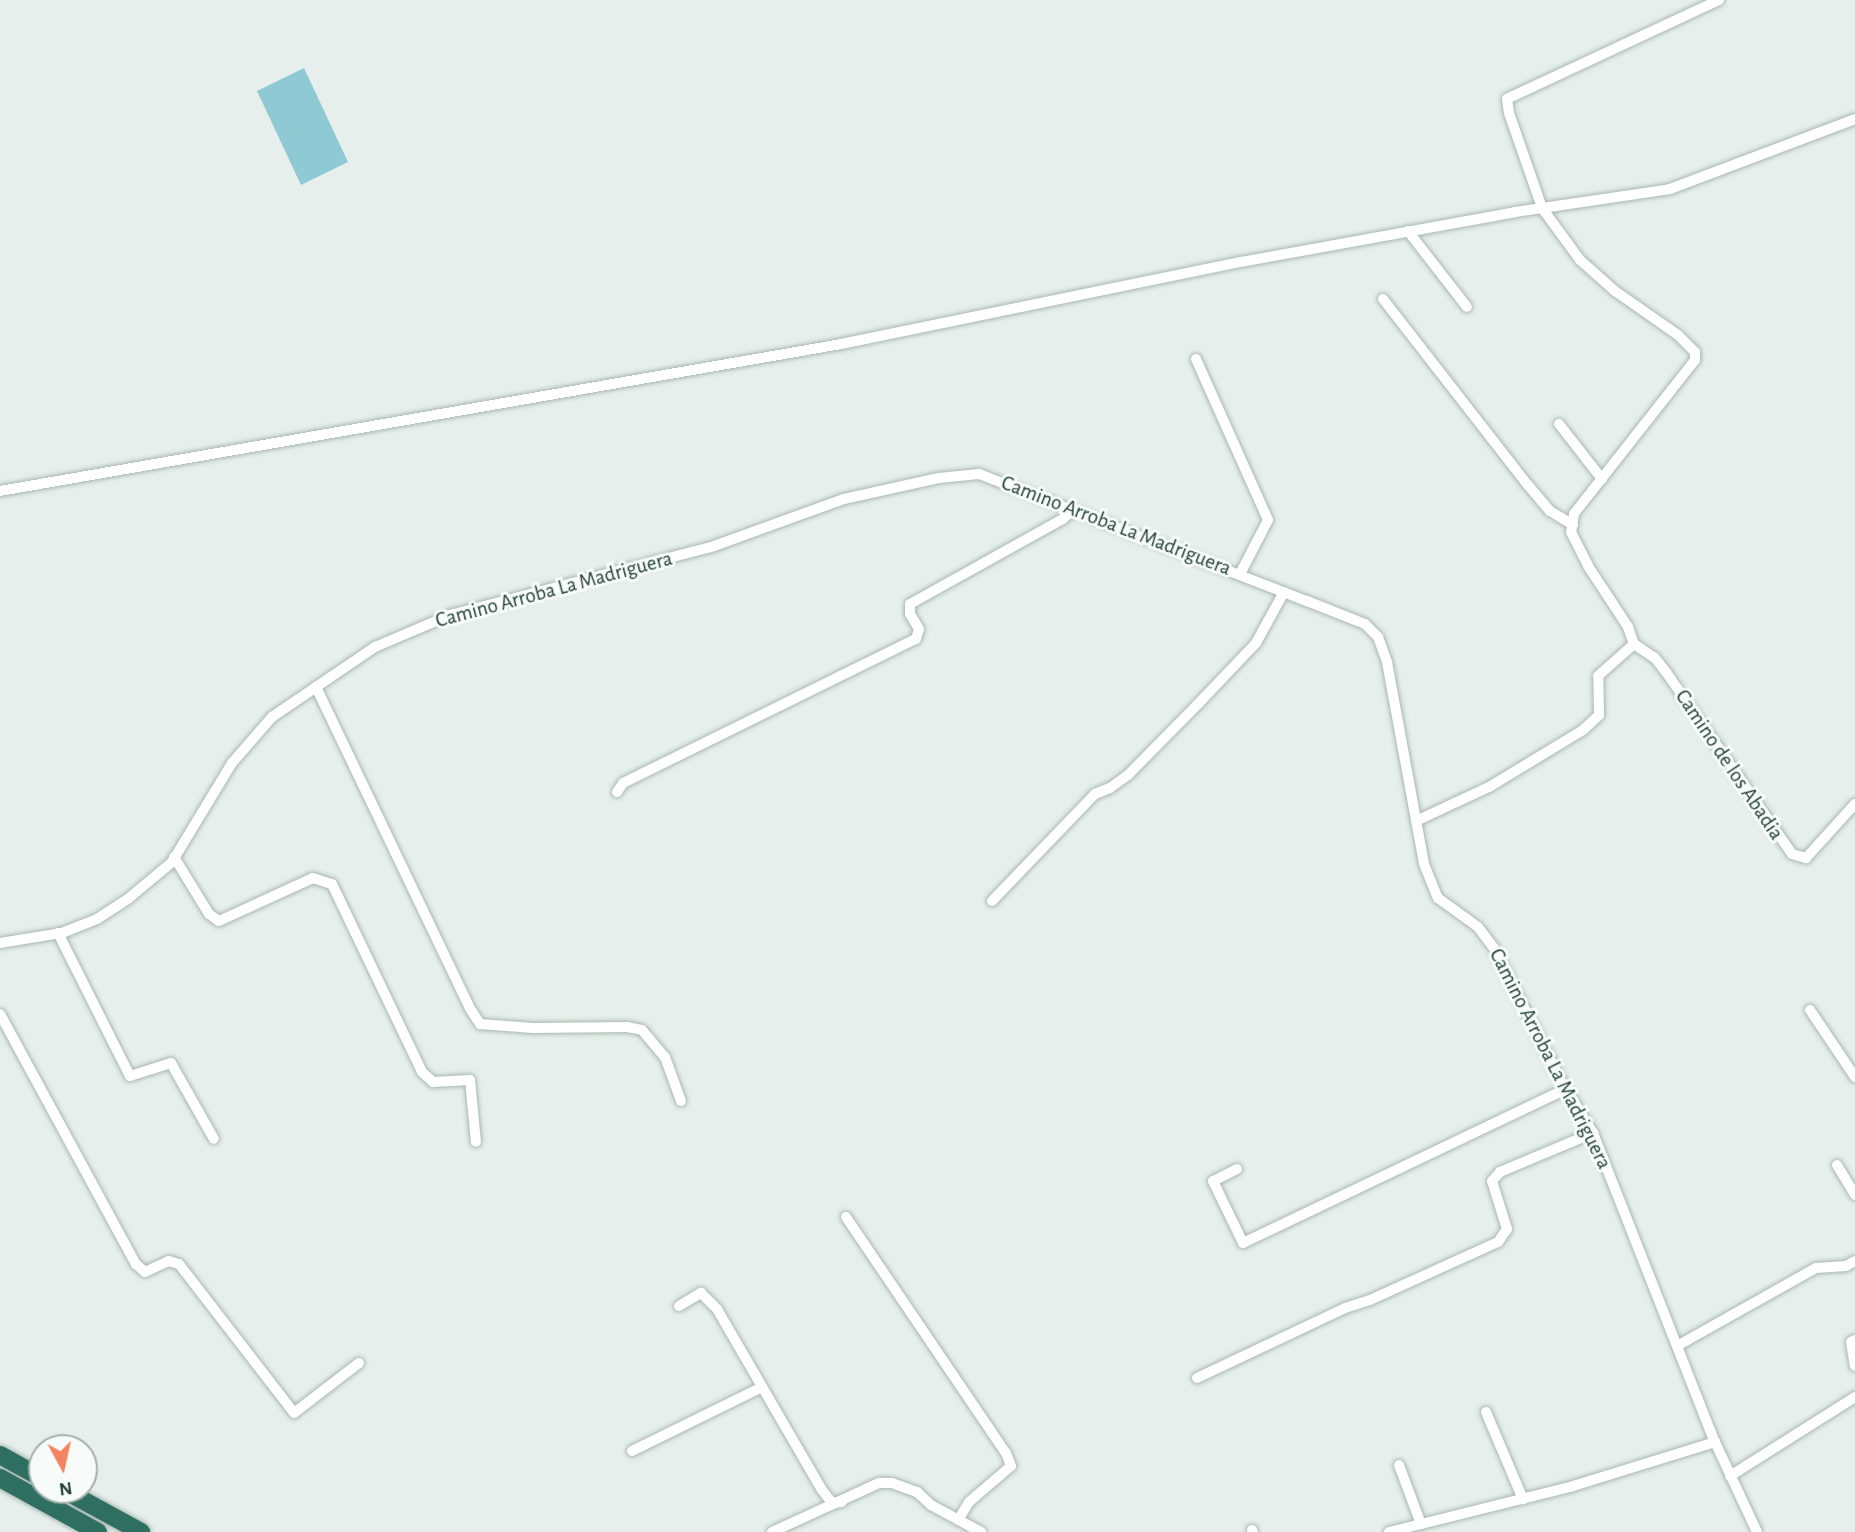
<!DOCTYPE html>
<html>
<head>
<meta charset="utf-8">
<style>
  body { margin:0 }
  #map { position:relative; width:1855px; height:1532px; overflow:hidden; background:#e6efeb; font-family:"Alegreya Sans",sans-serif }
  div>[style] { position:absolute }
  .water>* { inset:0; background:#8ec9d4 }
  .roads { filter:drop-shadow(0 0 2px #a8b8b2) drop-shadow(0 0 2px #a8b8b2) }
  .minor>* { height:10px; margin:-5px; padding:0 5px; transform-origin:5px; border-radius:5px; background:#fff }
  .highway>* { height:18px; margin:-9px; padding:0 9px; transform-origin:9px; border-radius:9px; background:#2f6f62 }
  span { translate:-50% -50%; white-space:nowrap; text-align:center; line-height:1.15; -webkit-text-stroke:6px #f7fbf9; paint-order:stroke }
  .street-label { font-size:21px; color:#24423a }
  .north { position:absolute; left:28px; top:1434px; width:70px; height:70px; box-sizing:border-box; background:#f7fbf9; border:2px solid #a3b1ad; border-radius:50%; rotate:172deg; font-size:19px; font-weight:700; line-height:28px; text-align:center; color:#24423a }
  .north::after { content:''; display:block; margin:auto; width:24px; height:32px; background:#f4845f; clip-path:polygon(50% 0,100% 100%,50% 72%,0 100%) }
</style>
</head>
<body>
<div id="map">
  <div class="water">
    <i style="clip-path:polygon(304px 68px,348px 162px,301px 185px,257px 91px)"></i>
  </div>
  <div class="roads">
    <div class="minor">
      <i style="left:1719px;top:0;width:234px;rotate:155deg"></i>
      <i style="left:1507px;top:99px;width:14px;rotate:82deg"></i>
      <i style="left:1509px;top:113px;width:101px;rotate:70.8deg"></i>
      <i style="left:1542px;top:208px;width:64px;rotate:53.8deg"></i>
      <i style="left:1580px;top:260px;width:47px;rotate:41.5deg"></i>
      <i style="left:1615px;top:291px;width:77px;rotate:34.9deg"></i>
      <i style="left:1678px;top:335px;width:24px;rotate:45deg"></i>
      <i style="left:1695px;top:352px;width:8px;rotate:90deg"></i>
      <i style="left:1695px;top:360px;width:196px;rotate:128.2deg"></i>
      <i style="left:1574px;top:514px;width:18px;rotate:99deg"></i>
      <i style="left:1571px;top:532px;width:38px;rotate:63deg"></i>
      <i style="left:1588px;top:566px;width:73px;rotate:56.7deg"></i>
      <i style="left:1628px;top:627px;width:18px;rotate:71deg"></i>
      <i style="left:1634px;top:644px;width:25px;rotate:34deg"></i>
      <i style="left:1655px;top:658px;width:18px;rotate:52deg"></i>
      <i style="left:1666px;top:672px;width:221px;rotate:55.3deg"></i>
      <i style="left:1792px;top:854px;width:15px;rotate:16deg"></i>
      <i style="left:1806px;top:858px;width:73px;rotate:-47.8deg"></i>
      <i style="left:1408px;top:231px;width:96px;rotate:52.2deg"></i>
      <i style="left:1383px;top:299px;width:236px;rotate:52.1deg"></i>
      <i style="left:1528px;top:485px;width:34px;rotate:50deg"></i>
      <i style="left:1550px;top:511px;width:27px;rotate:31deg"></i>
      <i style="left:1196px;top:359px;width:176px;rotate:65.9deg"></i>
      <i style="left:1268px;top:520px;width:61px;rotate:117.4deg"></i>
      <i style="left:1559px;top:424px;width:70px;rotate:52deg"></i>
      <i style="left:0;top:491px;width:854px;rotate:-9.91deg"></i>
      <i style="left:841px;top:344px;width:408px;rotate:-11.6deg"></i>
      <i style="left:1241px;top:262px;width:279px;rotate:-10.3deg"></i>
      <i style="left:1515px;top:212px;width:157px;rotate:-8.4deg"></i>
      <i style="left:1670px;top:189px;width:198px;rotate:-20.7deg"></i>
      <i style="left:316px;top:687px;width:358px;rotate:64.4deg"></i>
      <i style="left:471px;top:1010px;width:17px;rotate:57deg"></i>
      <i style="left:480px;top:1024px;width:53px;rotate:4.3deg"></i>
      <i style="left:533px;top:1028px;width:94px;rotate:-0.6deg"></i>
      <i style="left:627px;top:1027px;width:15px;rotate:11deg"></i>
      <i style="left:642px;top:1030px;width:35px;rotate:50deg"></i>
      <i style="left:665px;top:1057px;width:47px;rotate:70deg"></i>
      <i style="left:617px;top:792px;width:11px;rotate:-56deg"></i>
      <i style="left:623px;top:783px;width:326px;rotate:-26.2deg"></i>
      <i style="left:916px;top:639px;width:10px;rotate:-73deg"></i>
      <i style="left:919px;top:629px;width:17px;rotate:-121deg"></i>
      <i style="left:910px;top:614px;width:10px;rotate:-90deg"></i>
      <i style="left:910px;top:604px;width:175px;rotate:-29.1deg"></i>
      <i style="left:1063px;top:519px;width:14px;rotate:-45deg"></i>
      <i style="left:1416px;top:821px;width:81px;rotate:-25deg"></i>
      <i style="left:1489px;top:787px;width:110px;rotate:-31.2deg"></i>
      <i style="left:1583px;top:730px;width:22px;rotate:-43deg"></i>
      <i style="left:1599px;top:715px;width:39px;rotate:-91deg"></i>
      <i style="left:1598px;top:676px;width:48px;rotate:-41.6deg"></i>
      <i style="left:174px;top:857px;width:67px;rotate:58.4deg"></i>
      <i style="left:209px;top:914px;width:12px;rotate:35deg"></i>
      <i style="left:219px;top:921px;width:103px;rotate:-24.6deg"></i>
      <i style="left:313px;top:878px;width:20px;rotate:18deg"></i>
      <i style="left:332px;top:884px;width:208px;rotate:64.4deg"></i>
      <i style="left:422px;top:1072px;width:15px;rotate:42deg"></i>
      <i style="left:433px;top:1082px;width:37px;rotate:-3deg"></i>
      <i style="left:470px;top:1080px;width:62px;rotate:84.5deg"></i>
      <i style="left:992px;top:901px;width:149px;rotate:-46.1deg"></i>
      <i style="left:1095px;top:794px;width:16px;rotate:-22deg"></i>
      <i style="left:1110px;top:788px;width:22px;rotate:-36deg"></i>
      <i style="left:1128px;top:775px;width:100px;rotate:-45.4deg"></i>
      <i style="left:1198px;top:704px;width:84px;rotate:-46.4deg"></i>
      <i style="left:1256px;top:643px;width:58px;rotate:-61.2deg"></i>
      <i style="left:58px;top:933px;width:160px;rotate:63.3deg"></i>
      <i style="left:130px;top:1076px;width:43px;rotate:-17.6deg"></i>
      <i style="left:171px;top:1063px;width:87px;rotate:60.5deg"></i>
      <i style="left:0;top:943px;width:63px;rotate:-9.2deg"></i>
      <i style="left:62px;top:933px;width:38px;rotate:-22deg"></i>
      <i style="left:97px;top:919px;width:38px;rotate:-33deg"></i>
      <i style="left:129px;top:898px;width:56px;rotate:-39.9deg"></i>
      <i style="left:172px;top:862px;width:116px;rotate:-58.8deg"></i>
      <i style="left:232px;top:763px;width:61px;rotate:-49deg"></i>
      <i style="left:272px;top:717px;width:125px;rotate:-34.2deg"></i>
      <i style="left:375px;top:647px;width:82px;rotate:-23.1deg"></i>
      <i style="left:450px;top:615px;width:273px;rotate:-14.6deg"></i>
      <i style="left:714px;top:546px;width:138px;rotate:-19.9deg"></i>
      <i style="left:844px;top:499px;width:97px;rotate:-12.5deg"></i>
      <i style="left:939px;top:478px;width:40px;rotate:-5.7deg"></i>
      <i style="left:979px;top:474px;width:352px;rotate:21.2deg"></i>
      <i style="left:1307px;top:601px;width:62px;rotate:21.6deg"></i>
      <i style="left:1365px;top:624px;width:18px;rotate:45deg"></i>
      <i style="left:1378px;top:637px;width:27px;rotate:70deg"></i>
      <i style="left:1387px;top:662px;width:205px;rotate:79.6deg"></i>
      <i style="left:1424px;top:864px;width:37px;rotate:68deg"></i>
      <i style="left:1438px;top:898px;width:49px;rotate:35.9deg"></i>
      <i style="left:1478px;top:927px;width:26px;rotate:53deg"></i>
      <i style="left:1494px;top:948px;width:147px;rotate:63.3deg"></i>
      <i style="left:1560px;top:1079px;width:63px;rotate:58.6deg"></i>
      <i style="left:1593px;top:1133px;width:332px;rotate:68.5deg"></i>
      <i style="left:1715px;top:1442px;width:99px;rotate:65deg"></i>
      <i style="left:1810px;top:1010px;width:81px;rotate:56.1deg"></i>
      <i style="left:0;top:1014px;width:285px;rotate:61.5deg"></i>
      <i style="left:136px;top:1264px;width:12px;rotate:42deg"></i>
      <i style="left:145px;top:1272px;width:26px;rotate:-25deg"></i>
      <i style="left:169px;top:1261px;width:10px;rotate:17deg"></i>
      <i style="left:179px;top:1264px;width:188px;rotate:52.3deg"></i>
      <i style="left:294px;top:1413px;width:82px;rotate:-37.6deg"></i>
      <i style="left:1837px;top:1165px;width:35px;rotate:59deg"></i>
      <i style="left:1237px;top:1169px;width:27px;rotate:153deg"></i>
      <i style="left:1213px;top:1181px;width:69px;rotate:64.2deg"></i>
      <i style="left:1243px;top:1243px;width:358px;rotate:-25.5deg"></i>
      <i style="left:846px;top:1217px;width:285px;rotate:55.9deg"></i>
      <i style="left:1006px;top:1453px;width:14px;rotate:69deg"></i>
      <i style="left:1011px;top:1466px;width:55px;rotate:139.4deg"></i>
      <i style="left:969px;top:1502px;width:21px;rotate:121deg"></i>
      <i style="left:679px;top:1306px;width:26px;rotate:-31deg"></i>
      <i style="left:701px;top:1293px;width:23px;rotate:45deg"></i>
      <i style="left:717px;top:1309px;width:209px;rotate:59.9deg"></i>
      <i style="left:822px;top:1490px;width:16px;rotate:52deg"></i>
      <i style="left:832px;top:1503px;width:10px;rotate:-6deg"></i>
      <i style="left:1855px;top:1340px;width:4px;rotate:153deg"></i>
      <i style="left:1851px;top:1342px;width:24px;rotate:81deg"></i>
      <i style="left:1677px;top:1346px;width:159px;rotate:-29.3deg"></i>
      <i style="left:1816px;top:1268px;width:30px;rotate:-4deg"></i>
      <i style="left:1846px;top:1266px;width:10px;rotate:-29deg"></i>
      <i style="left:1197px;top:1378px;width:164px;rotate:-25.3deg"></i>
      <i style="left:1345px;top:1308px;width:26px;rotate:-18deg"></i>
      <i style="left:1370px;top:1300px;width:141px;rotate:-24.4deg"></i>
      <i style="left:1498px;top:1242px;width:16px;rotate:-55deg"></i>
      <i style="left:1507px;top:1229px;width:50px;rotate:-107.4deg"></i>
      <i style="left:1492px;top:1181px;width:12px;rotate:-48deg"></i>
      <i style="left:1500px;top:1172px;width:101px;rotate:-22.8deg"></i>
      <i style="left:1486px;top:1412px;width:95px;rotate:67deg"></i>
      <i style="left:632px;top:1451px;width:145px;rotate:-26.2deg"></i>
      <i style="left:1399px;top:1465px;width:63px;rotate:69.6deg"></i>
      <i style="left:1730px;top:1476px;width:148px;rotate:-32.3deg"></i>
      <i style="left:1252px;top:1530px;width:2px;rotate:63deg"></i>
      <i style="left:772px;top:1532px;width:118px;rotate:-24.6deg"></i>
      <i style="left:879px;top:1483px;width:13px"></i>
      <i style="left:892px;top:1483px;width:27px;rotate:20deg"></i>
      <i style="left:917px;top:1492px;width:19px;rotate:43deg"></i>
      <i style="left:931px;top:1505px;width:57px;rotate:28.4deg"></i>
      <i style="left:1389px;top:1532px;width:190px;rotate:-14deg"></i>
      <i style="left:1573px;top:1486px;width:149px;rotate:-17.2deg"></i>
    </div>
    <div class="highway">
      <i style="left:0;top:1455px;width:48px;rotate:28.7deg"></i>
      <i style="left:0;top:1478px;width:112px;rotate:28.9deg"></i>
      <i style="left:64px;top:1490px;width:88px;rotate:28.6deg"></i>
    </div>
  </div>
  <div class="street-label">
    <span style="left:1116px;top:526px;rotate:21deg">Camino Arroba La Madriguera</span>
    <span style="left:554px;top:590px;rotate:-15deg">Camino Arroba La Madriguera</span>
    <span style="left:1729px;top:765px;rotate:56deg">Camino de los Abadia</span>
    <span style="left:1550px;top:1059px;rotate:63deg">Camino Arroba La Madriguera</span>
  </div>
  <div class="north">N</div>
</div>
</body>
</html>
